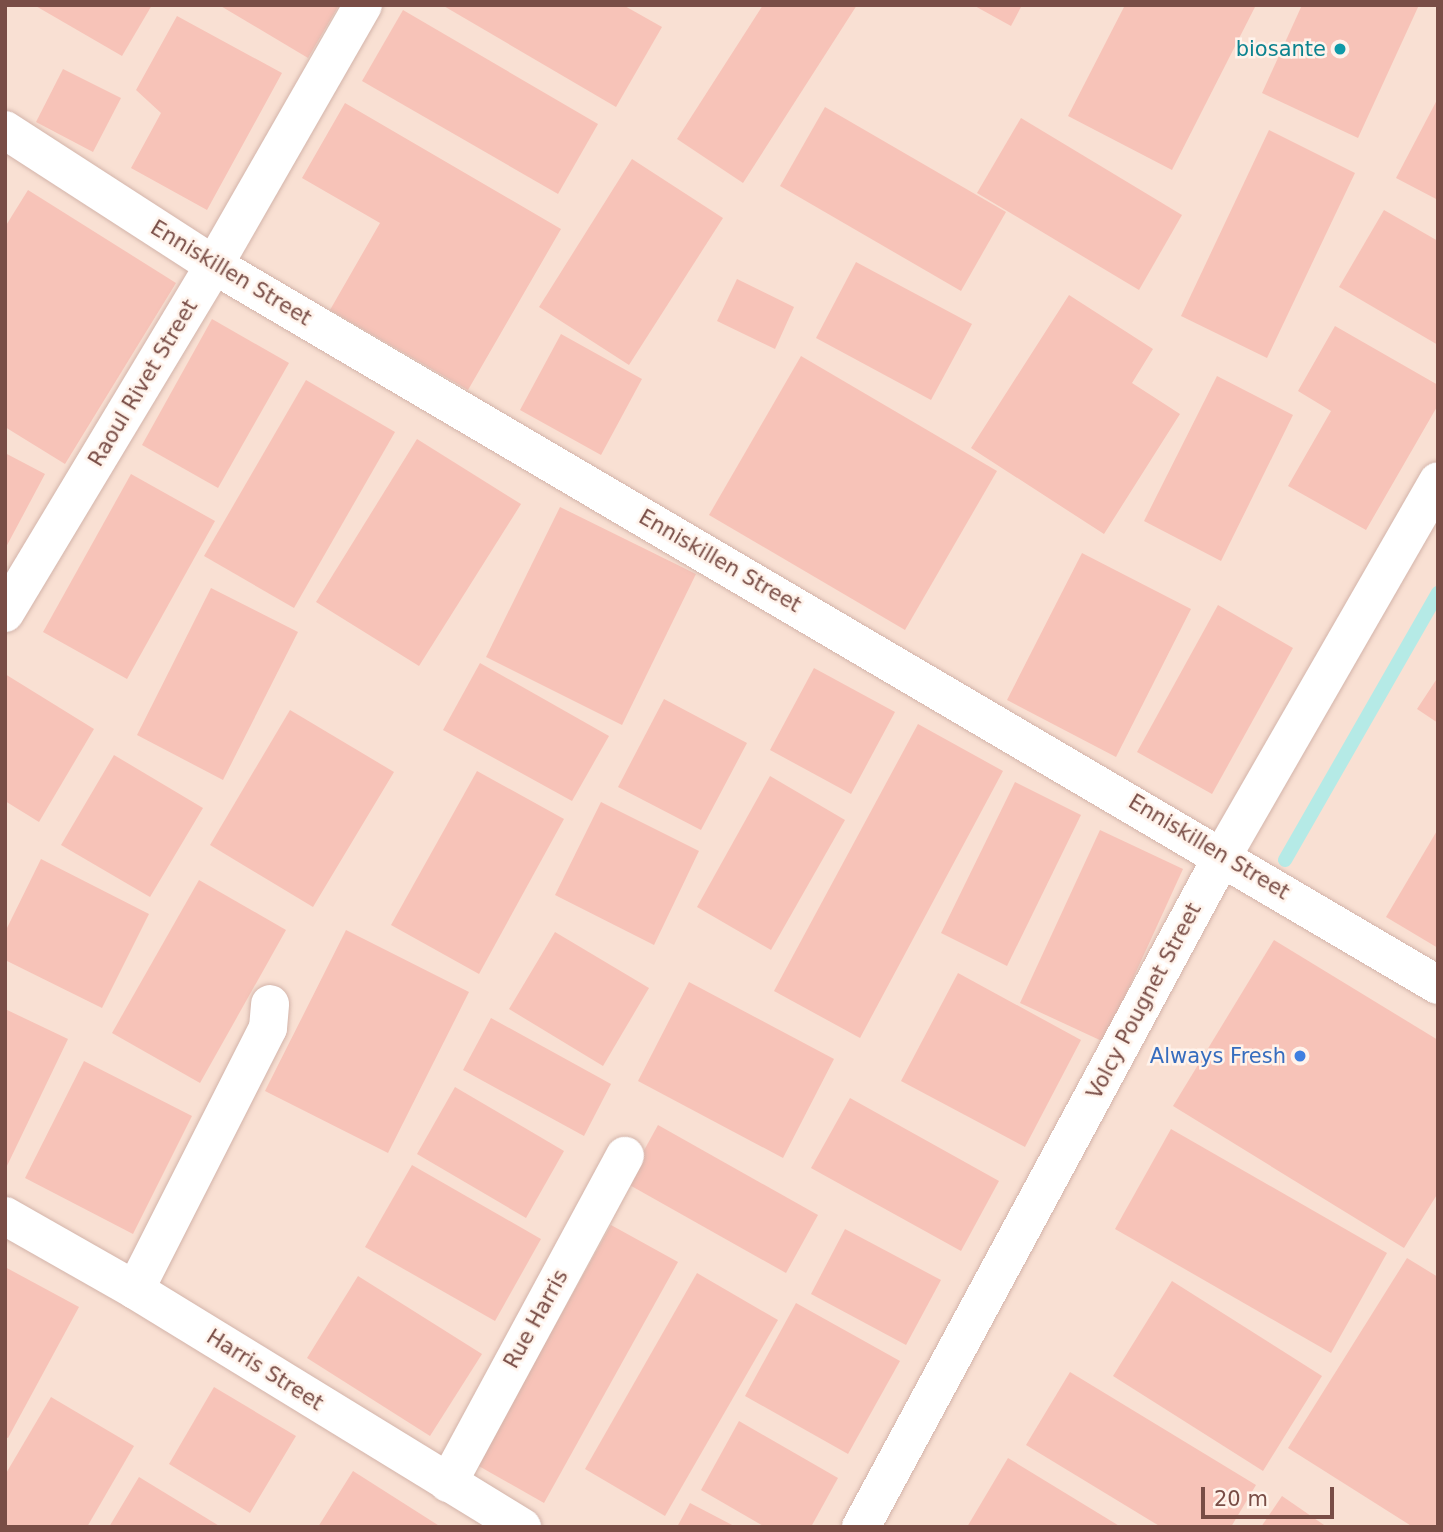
<!DOCTYPE html>
<html>
<head>
<meta charset="utf-8">
<style>
  body { margin:0 }
  #map { position:relative; width:1443px; height:1532px; overflow:hidden; background:#feeee3; font-family:"DejaVu Sans",sans-serif }
  div>[style] { position:absolute }
  .residential>* { inset:0; background:#f9e0d3 }
  .stream>* { height:14px; margin:-7px; padding:0 7px; transform-origin:7px; border-radius:7px; background:#b5eae6 }
  .building>* { inset:0; background:#f7c3b8 }
  .roads { filter:drop-shadow(0 0 2px #d3b4aa) drop-shadow(0 0 2px #d3b4aa) }
  .street>* { height:38px; margin:-19px; padding:0 19px; transform-origin:19px; border-radius:19px; background:#fff }
  .secondary>* { height:38px; margin:-19px; padding:0 19px; transform-origin:19px; border-radius:19px; background:#fff }
  .dots>* { width:19px; height:19px; translate:-50% -50%; box-sizing:border-box; border:4px solid #fff3eb; border-radius:50% }
  span { translate:-50% -50%; white-space:nowrap; text-align:center; line-height:1.15; -webkit-text-stroke:5px #fff3eb; paint-order:stroke }
  .culture-label { font-size:21px; color:#0d838f }
  .right { translate:-100% -50%; text-align:right }
  .street-label { font-size:21px; color:#794d46 }
  .shop-label { font-size:21px; color:#366cbe }
  .frame { position:absolute; inset:0; border:7px solid #794d46; pointer-events:none }
  .scale { position:absolute; left:1201px; top:1487px; width:133px; height:32px; box-sizing:border-box; border:4px solid #794d46; border-top:0; padding-left:9px; font-size:21px; line-height:24px; white-space:nowrap; color:#794d46; -webkit-text-stroke:5px #fff3eb; paint-order:stroke }
</style>
</head>
<body>
<div id="map">
  <div class="residential">
    <i style="clip-path:polygon(5px 5px,1438px 5px,1438px 1527px,5px 1527px)"></i>
  </div>
  <div class="stream">
    <i style="left:1285px;top:860px;width:308px;rotate:-60.2deg"></i>
  </div>
  <div class="building">
    <i style="clip-path:polygon(34px 5px,152px 5px,122px 56px)"></i>
    <i style="clip-path:polygon(219px 5px,339px 5px,308px 58px)"></i>
    <i style="clip-path:polygon(442px 5px,623px 5px,662px 27px,616px 107px)"></i>
    <i style="clip-path:polygon(763px 5px,857px 5px,743px 183px,677px 139px)"></i>
    <i style="clip-path:polygon(973px 5px,1022px 5px,1011px 26px)"></i>
    <i style="clip-path:polygon(1125px 5px,1256px 5px,1172px 170px,1068px 116px)"></i>
    <i style="clip-path:polygon(1302px 5px,1419px 5px,1358px 138px,1262px 93px)"></i>
    <i style="clip-path:polygon(403px 10px,598px 124px,558px 194px,362px 81px)"></i>
    <i style="clip-path:polygon(177px 16px,282px 73px,207px 210px,131px 168px,161px 113px,136px 90px)"></i>
    <i style="clip-path:polygon(63px 69px,121px 98px,93px 152px,36px 122px)"></i>
    <i style="clip-path:polygon(1438px 98px,1438px 200px,1396px 178px)"></i>
    <i style="clip-path:polygon(345px 103px,561px 229px,468px 390px,330px 310px,380px 223px,302px 178px)"></i>
    <i style="clip-path:polygon(825px 107px,1006px 212px,961px 291px,780px 186px)"></i>
    <i style="clip-path:polygon(1021px 118px,1182px 215px,1139px 290px,977px 193px)"></i>
    <i style="clip-path:polygon(1269px 130px,1355px 173px,1267px 358px,1181px 316px)"></i>
    <i style="clip-path:polygon(632px 159px,723px 218px,629px 365px,539px 307px)"></i>
    <i style="clip-path:polygon(28px 190px,176px 283px,65px 464px,5px 427px,5px 227px)"></i>
    <i style="clip-path:polygon(1384px 210px,1438px 241px,1438px 345px,1339px 287px)"></i>
    <i style="clip-path:polygon(856px 262px,972px 324px,931px 400px,816px 338px)"></i>
    <i style="clip-path:polygon(737px 279px,794px 307px,775px 349px,717px 321px)"></i>
    <i style="clip-path:polygon(1069px 295px,1153px 349px,1132px 383px,1180px 414px,1104px 534px,971px 448px)"></i>
    <i style="clip-path:polygon(212px 319px,289px 363px,218px 488px,142px 445px)"></i>
    <i style="clip-path:polygon(1335px 326px,1438px 385px,1438px 405px,1366px 530px,1288px 486px,1331px 411px,1298px 391px)"></i>
    <i style="clip-path:polygon(561px 334px,642px 379px,601px 455px,520px 410px)"></i>
    <i style="clip-path:polygon(801px 356px,997px 471px,905px 630px,709px 515px)"></i>
    <i style="clip-path:polygon(1217px 376px,1293px 415px,1221px 561px,1144px 521px)"></i>
    <i style="clip-path:polygon(306px 380px,395px 432px,294px 608px,204px 556px)"></i>
    <i style="clip-path:polygon(417px 439px,521px 504px,419px 666px,316px 602px)"></i>
    <i style="clip-path:polygon(5px 453px,45px 474px,5px 549px)"></i>
    <i style="clip-path:polygon(131px 474px,215px 521px,127px 679px,43px 632px)"></i>
    <i style="clip-path:polygon(560px 507px,696px 574px,622px 725px,486px 657px)"></i>
    <i style="clip-path:polygon(1082px 553px,1191px 609px,1116px 757px,1007px 700px)"></i>
    <i style="clip-path:polygon(211px 588px,298px 632px,223px 780px,137px 735px)"></i>
    <i style="clip-path:polygon(1218px 605px,1293px 648px,1212px 794px,1137px 752px)"></i>
    <i style="clip-path:polygon(480px 663px,609px 736px,572px 801px,443px 730px)"></i>
    <i style="clip-path:polygon(814px 668px,895px 712px,851px 794px,770px 750px)"></i>
    <i style="clip-path:polygon(5px 674px,94px 729px,39px 822px,5px 801px)"></i>
    <i style="clip-path:polygon(1438px 677px,1438px 723px,1417px 709px)"></i>
    <i style="clip-path:polygon(664px 699px,747px 743px,701px 830px,618px 787px)"></i>
    <i style="clip-path:polygon(290px 710px,394px 772px,313px 907px,210px 845px)"></i>
    <i style="clip-path:polygon(918px 724px,1003px 771px,860px 1038px,774px 991px)"></i>
    <i style="clip-path:polygon(114px 755px,203px 808px,150px 897px,61px 845px)"></i>
    <i style="clip-path:polygon(477px 771px,564px 819px,479px 974px,391px 925px)"></i>
    <i style="clip-path:polygon(770px 776px,845px 820px,771px 950px,697px 907px)"></i>
    <i style="clip-path:polygon(1015px 782px,1081px 815px,1007px 966px,941px 933px)"></i>
    <i style="clip-path:polygon(601px 802px,699px 851px,654px 945px,555px 895px)"></i>
    <i style="clip-path:polygon(1438px 829px,1438px 948px,1386px 917px)"></i>
    <i style="clip-path:polygon(1100px 830px,1183px 869px,1104px 1042px,1020px 1003px)"></i>
    <i style="clip-path:polygon(41px 859px,149px 914px,102px 1008px,5px 960px,5px 932px)"></i>
    <i style="clip-path:polygon(199px 880px,286px 930px,200px 1083px,112px 1033px)"></i>
    <i style="clip-path:polygon(346px 930px,469px 992px,388px 1153px,265px 1091px)"></i>
    <i style="clip-path:polygon(555px 932px,649px 988px,603px 1066px,509px 1009px)"></i>
    <i style="clip-path:polygon(1274px 940px,1438px 1040px,1438px 1193px,1404px 1248px,1173px 1106px)"></i>
    <i style="clip-path:polygon(958px 973px,1081px 1040px,1025px 1147px,901px 1081px)"></i>
    <i style="clip-path:polygon(689px 982px,834px 1059px,783px 1158px,638px 1081px)"></i>
    <i style="clip-path:polygon(5px 1009px,68px 1039px,5px 1170px)"></i>
    <i style="clip-path:polygon(491px 1018px,611px 1084px,584px 1136px,463px 1070px)"></i>
    <i style="clip-path:polygon(84px 1061px,192px 1116px,133px 1234px,25px 1178px)"></i>
    <i style="clip-path:polygon(455px 1087px,564px 1151px,526px 1218px,417px 1154px)"></i>
    <i style="clip-path:polygon(850px 1098px,999px 1181px,961px 1251px,811px 1168px)"></i>
    <i style="clip-path:polygon(658px 1125px,818px 1215px,786px 1273px,626px 1183px)"></i>
    <i style="clip-path:polygon(1171px 1129px,1387px 1253px,1331px 1353px,1115px 1229px)"></i>
    <i style="clip-path:polygon(412px 1165px,541px 1239px,495px 1321px,365px 1247px)"></i>
    <i style="clip-path:polygon(611px 1225px,678px 1262px,544px 1503px,477px 1465px)"></i>
    <i style="clip-path:polygon(845px 1229px,941px 1280px,906px 1345px,811px 1294px)"></i>
    <i style="clip-path:polygon(1407px 1258px,1438px 1277px,1438px 1527px,1413px 1527px,1288px 1448px)"></i>
    <i style="clip-path:polygon(5px 1267px,79px 1307px,8px 1438px,5px 1437px)"></i>
    <i style="clip-path:polygon(697px 1273px,778px 1320px,665px 1516px,585px 1469px)"></i>
    <i style="clip-path:polygon(358px 1276px,482px 1354px,430px 1436px,307px 1358px)"></i>
    <i style="clip-path:polygon(1172px 1281px,1322px 1376px,1263px 1471px,1113px 1376px)"></i>
    <i style="clip-path:polygon(796px 1303px,900px 1361px,848px 1454px,745px 1396px)"></i>
    <i style="clip-path:polygon(1070px 1372px,1256px 1485px,1231px 1527px,1161px 1527px,1026px 1445px)"></i>
    <i style="clip-path:polygon(214px 1387px,296px 1436px,250px 1513px,169px 1464px)"></i>
    <i style="clip-path:polygon(51px 1397px,134px 1446px,87px 1527px,5px 1527px,5px 1475px)"></i>
    <i style="clip-path:polygon(739px 1421px,838px 1478px,811px 1527px,765px 1527px,701px 1490px)"></i>
    <i style="clip-path:polygon(1008px 1458px,1121px 1527px,967px 1527px)"></i>
    <i style="clip-path:polygon(353px 1471px,441px 1527px,318px 1527px)"></i>
    <i style="clip-path:polygon(139px 1477px,221px 1527px,109px 1527px)"></i>
    <i style="clip-path:polygon(1282px 1496px,1327px 1527px,1261px 1527px)"></i>
    <i style="clip-path:polygon(690px 1503px,736px 1527px,677px 1527px)"></i>
  </div>
  <div class="roads">
    <div class="street">
      <i style="left:5px;top:130px;width:249px;rotate:32.9deg"></i>
      <i style="left:214px;top:265px;width:1420px;rotate:30.47deg"></i>
      <i style="left:5px;top:613px;width:406px;rotate:-59deg"></i>
      <i style="left:214px;top:265px;width:300px;rotate:-60.2deg"></i>
      <i style="left:5px;top:1216px;width:150px;rotate:29.6deg"></i>
      <i style="left:135px;top:1290px;width:454px;rotate:31.5deg"></i>
      <i style="left:135px;top:1290px;width:294px;rotate:-63.1deg"></i>
      <i style="left:268px;top:1028px;width:24px;rotate:-85deg"></i>
      <i style="left:448px;top:1483px;width:372px;rotate:-61.6deg"></i>
    </div>
    <div class="secondary">
      <i style="left:861px;top:1527px;width:763px;rotate:-61.69deg"></i>
      <i style="left:1223px;top:855px;width:431px;rotate:-60.1deg"></i>
    </div>
  </div>
  <div class="dots">
    <i style="left:1340px;top:49px;background:#0f9aa8"></i>
    <i style="left:1300px;top:1056px;background:#3f7fe0"></i>
  </div>
  <div class="culture-label">
    <span class="right" style="left:1326px;top:49px">biosante</span>
  </div>
  <div class="street-label">
    <span style="left:231px;top:273px;rotate:31deg">Enniskillen Street</span>
    <span style="left:143px;top:383px;rotate:-59deg">Raoul Rivet Street</span>
    <span style="left:720px;top:561px;rotate:30deg">Enniskillen Street</span>
    <span style="left:1209px;top:847px;rotate:31deg">Enniskillen Street</span>
    <span style="left:1144px;top:1001px;rotate:-62deg">Volcy Pougnet Street</span>
    <span style="left:536px;top:1319px;rotate:-61deg">Rue Harris</span>
    <span style="left:265px;top:1370px;rotate:32deg">Harris Street</span>
  </div>
  <div class="shop-label">
    <span class="right" style="left:1286px;top:1056px">Always Fresh</span>
  </div>
  <div class="frame"></div>
  <div class="scale">20 m</div>
</div>
</body>
</html>
